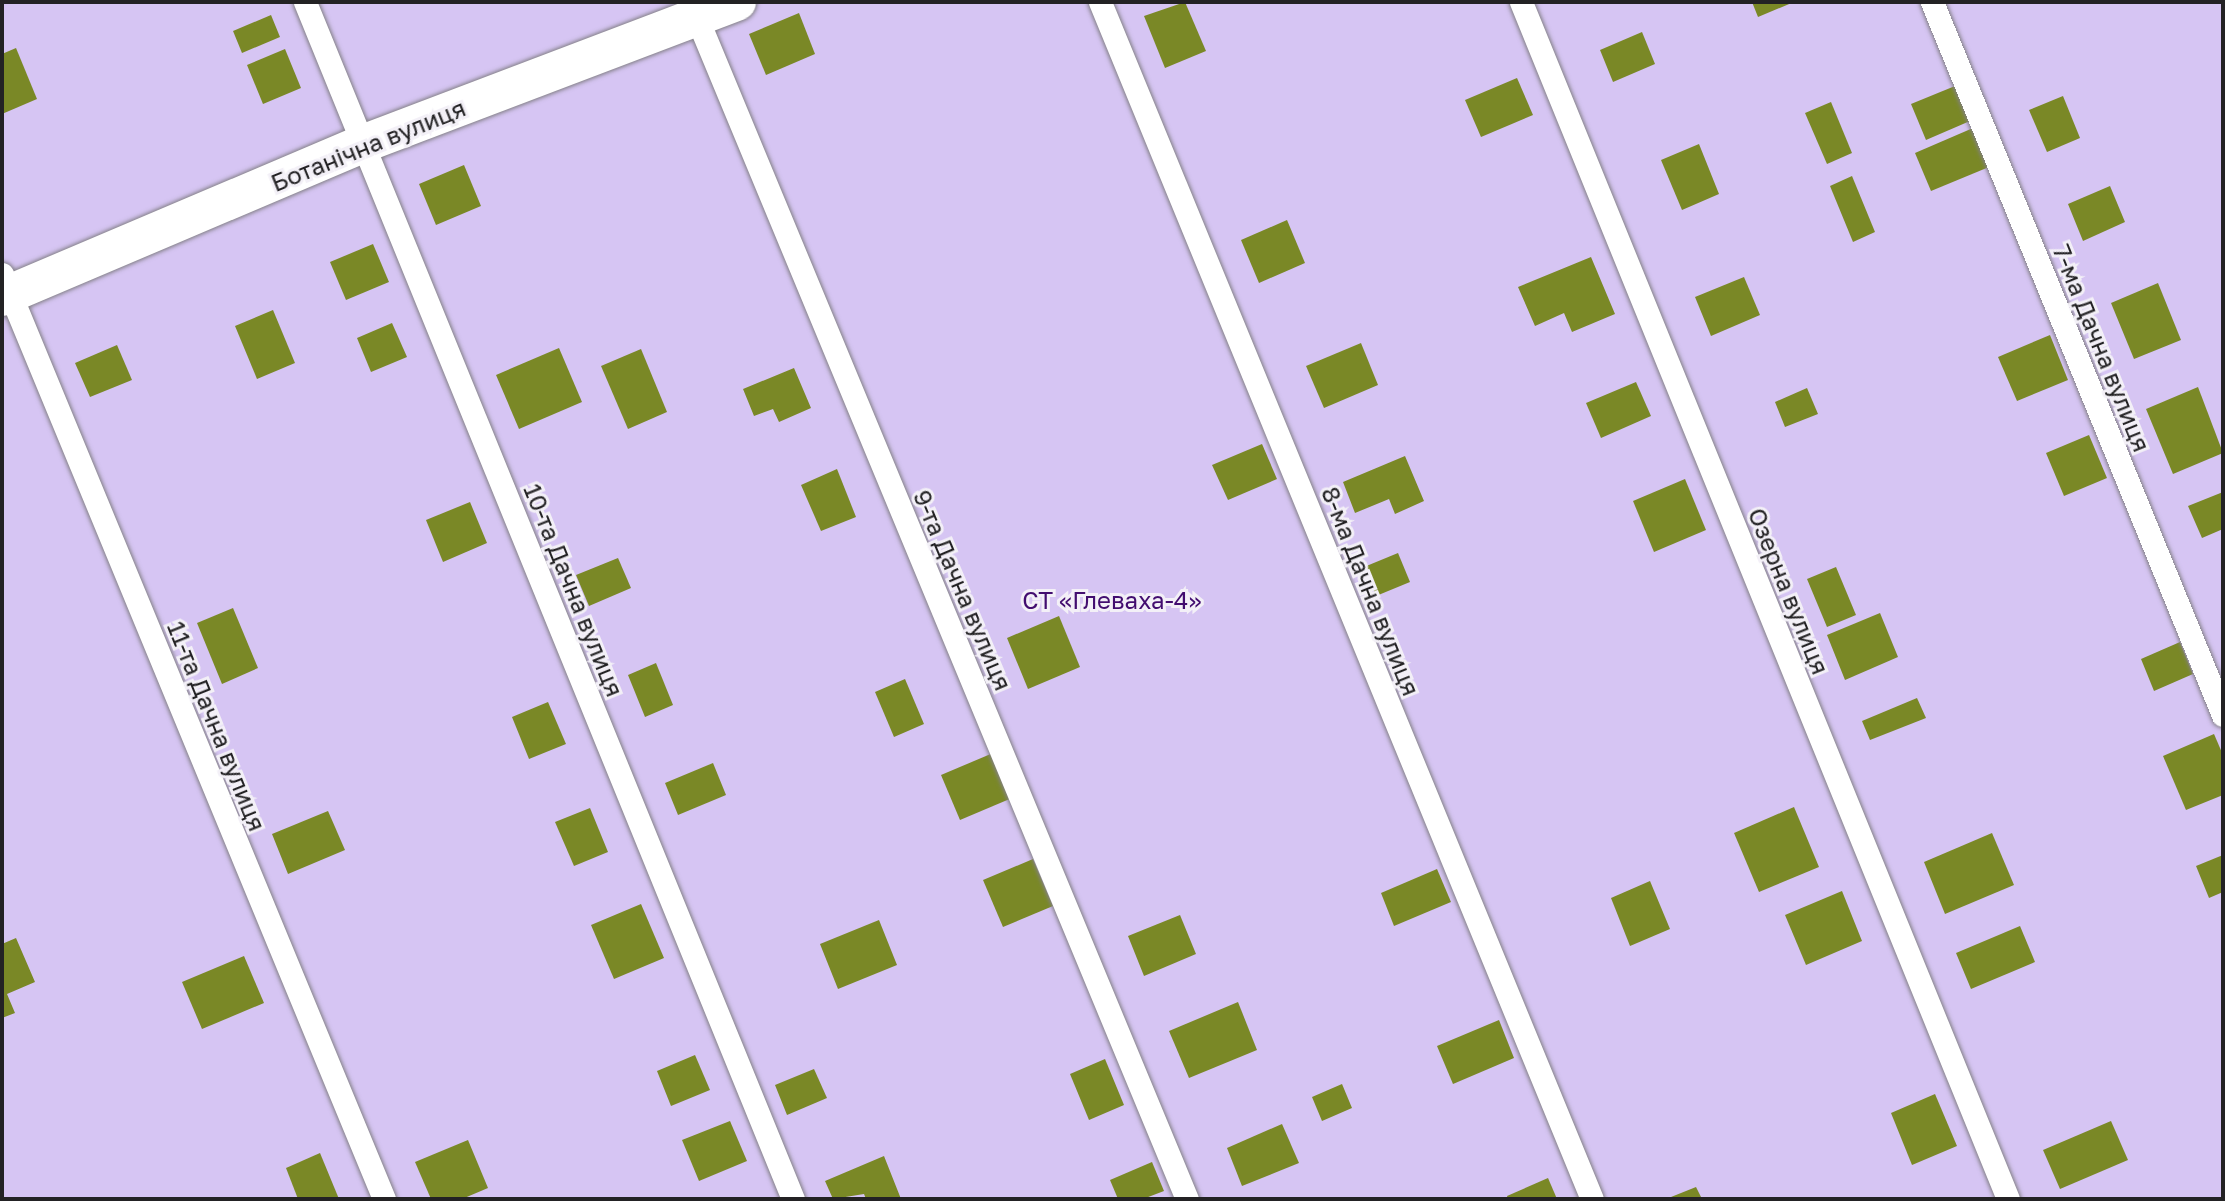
<!DOCTYPE html>
<html>
<head>
<meta charset="utf-8">
<style>
  body { margin:0 }
  #map { position:relative; width:2225px; height:1201px; overflow:hidden; background:#f3f0f7; font-family:"Golos Text",sans-serif }
  div>[style] { position:absolute }
  .green>* { inset:0; background:#d6c5f3 }
  .building>* { inset:0; background:#7a8826 }
  .roads { filter:drop-shadow(0 0 2px #848188) drop-shadow(0 0 2px #848188) }
  .lane>* { height:23px; margin:-11.5px; padding:0 11.5px; transform-origin:11.5px; border-radius:11.5px; background:#fff }
  .street>* { height:38px; margin:-19px; padding:0 19px; transform-origin:19px; border-radius:19px; background:#fff }
  span { translate:-50% -50%; white-space:nowrap; text-align:center; line-height:1.15; -webkit-text-stroke:6px #f3f0f7; paint-order:stroke }
  .street-label { font-size:24px; color:#232224 }
  .park-label { font-size:24px; color:#420d6f }
  .frame { position:absolute; inset:0; border:4px solid #232224; pointer-events:none }
</style>
</head>
<body>
<div id="map">
  <div class="green">
    <i style="clip-path:polygon(2px 2px,2223px 2px,2223px 1199px,2px 1199px)"></i>
  </div>
  <div class="building">
    <i style="clip-path:polygon(1185px 2px,1206px 51px,1165px 68px,1144px 16px)"></i>
    <i style="clip-path:polygon(1752px 2px,1794px 2px,1758px 17px)"></i>
    <i style="clip-path:polygon(799px 13px,815px 54px,766px 75px,749px 34px)"></i>
    <i style="clip-path:polygon(271px 15px,280px 37px,242px 53px,233px 31px)"></i>
    <i style="clip-path:polygon(1642px 32px,1655px 64px,1613px 82px,1600px 50px)"></i>
    <i style="clip-path:polygon(16px 48px,37px 99px,2px 114px,2px 54px)"></i>
    <i style="clip-path:polygon(285px 49px,301px 88px,263px 104px,247px 65px)"></i>
    <i style="clip-path:polygon(1517px 78px,1533px 115px,1481px 137px,1465px 100px)"></i>
    <i style="clip-path:polygon(1955px 86px,1970px 121px,1926px 140px,1911px 104px)"></i>
    <i style="clip-path:polygon(2063px 96px,2080px 138px,2047px 152px,2029px 110px)"></i>
    <i style="clip-path:polygon(1831px 102px,1852px 153px,1827px 164px,1805px 113px)"></i>
    <i style="clip-path:polygon(1973px 128px,1989px 167px,1931px 191px,1915px 153px)"></i>
    <i style="clip-path:polygon(1699px 144px,1719px 194px,1682px 210px,1661px 160px)"></i>
    <i style="clip-path:polygon(464px 165px,481px 206px,436px 225px,419px 184px)"></i>
    <i style="clip-path:polygon(1852px 176px,1875px 232px,1853px 242px,1830px 186px)"></i>
    <i style="clip-path:polygon(2110px 186px,2125px 222px,2083px 241px,2068px 204px)"></i>
    <i style="clip-path:polygon(1287px 220px,1305px 263px,1259px 283px,1241px 240px)"></i>
    <i style="clip-path:polygon(373px 244px,389px 282px,346px 300px,330px 262px)"></i>
    <i style="clip-path:polygon(1591px 257px,1615px 314px,1572px 332px,1564px 313px,1535px 326px,1518px 287px)"></i>
    <i style="clip-path:polygon(1744px 277px,1760px 315px,1711px 336px,1695px 297px)"></i>
    <i style="clip-path:polygon(2158px 283px,2181px 340px,2134px 359px,2111px 303px)"></i>
    <i style="clip-path:polygon(273px 310px,295px 363px,257px 379px,235px 326px)"></i>
    <i style="clip-path:polygon(392px 323px,407px 357px,371px 372px,357px 338px)"></i>
    <i style="clip-path:polygon(2050px 335px,2068px 380px,2017px 401px,1998px 357px)"></i>
    <i style="clip-path:polygon(1361px 343px,1378px 385px,1324px 408px,1306px 366px)"></i>
    <i style="clip-path:polygon(117px 345px,132px 380px,90px 397px,75px 363px)"></i>
    <i style="clip-path:polygon(559px 348px,582px 402px,519px 429px,496px 375px)"></i>
    <i style="clip-path:polygon(641px 349px,667px 412px,628px 429px,601px 366px)"></i>
    <i style="clip-path:polygon(794px 368px,811px 408px,779px 422px,773px 409px,754px 416px,743px 389px)"></i>
    <i style="clip-path:polygon(1636px 382px,1651px 416px,1601px 438px,1586px 403px)"></i>
    <i style="clip-path:polygon(2198px 387px,2223px 453px,2173px 474px,2146px 409px)"></i>
    <i style="clip-path:polygon(1807px 388px,1818px 414px,1785px 427px,1775px 402px)"></i>
    <i style="clip-path:polygon(2089px 435px,2107px 478px,2064px 496px,2046px 453px)"></i>
    <i style="clip-path:polygon(1262px 444px,1277px 479px,1228px 500px,1212px 465px)"></i>
    <i style="clip-path:polygon(1405px 456px,1424px 501px,1395px 514px,1389px 499px,1355px 513px,1343px 482px)"></i>
    <i style="clip-path:polygon(837px 469px,856px 517px,821px 531px,801px 485px)"></i>
    <i style="clip-path:polygon(1685px 479px,1706px 530px,1654px 552px,1633px 501px)"></i>
    <i style="clip-path:polygon(2223px 492px,2223px 529px,2202px 538px,2188px 506px)"></i>
    <i style="clip-path:polygon(470px 502px,487px 543px,443px 562px,426px 520px)"></i>
    <i style="clip-path:polygon(1398px 553px,1410px 582px,1376px 596px,1364px 567px)"></i>
    <i style="clip-path:polygon(618px 558px,631px 588px,589px 606px,576px 575px)"></i>
    <i style="clip-path:polygon(1836px 567px,1856px 615px,1827px 627px,1807px 579px)"></i>
    <i style="clip-path:polygon(233px 608px,258px 668px,222px 684px,197px 623px)"></i>
    <i style="clip-path:polygon(1880px 613px,1898px 657px,1845px 680px,1827px 635px)"></i>
    <i style="clip-path:polygon(1059px 616px,1080px 667px,1028px 689px,1007px 638px)"></i>
    <i style="clip-path:polygon(2180px 642px,2193px 674px,2154px 691px,2141px 659px)"></i>
    <i style="clip-path:polygon(656px 663px,673px 705px,645px 717px,628px 675px)"></i>
    <i style="clip-path:polygon(905px 679px,924px 724px,894px 737px,875px 692px)"></i>
    <i style="clip-path:polygon(1917px 698px,1926px 718px,1870px 740px,1862px 721px)"></i>
    <i style="clip-path:polygon(548px 702px,566px 744px,529px 759px,512px 717px)"></i>
    <i style="clip-path:polygon(2214px 734px,2223px 755px,2223px 795px,2186px 810px,2163px 756px)"></i>
    <i style="clip-path:polygon(993px 753px,1012px 798px,960px 820px,941px 775px)"></i>
    <i style="clip-path:polygon(713px 763px,726px 795px,678px 815px,665px 783px)"></i>
    <i style="clip-path:polygon(1794px 807px,1819px 867px,1759px 892px,1734px 833px)"></i>
    <i style="clip-path:polygon(590px 808px,608px 852px,574px 866px,555px 822px)"></i>
    <i style="clip-path:polygon(328px 811px,345px 850px,288px 874px,272px 834px)"></i>
    <i style="clip-path:polygon(1992px 833px,2014px 885px,1945px 914px,1924px 862px)"></i>
    <i style="clip-path:polygon(2223px 855px,2223px 892px,2209px 898px,2196px 866px)"></i>
    <i style="clip-path:polygon(1033px 859px,1053px 906px,1003px 927px,983px 880px)"></i>
    <i style="clip-path:polygon(1437px 869px,1451px 902px,1394px 926px,1381px 893px)"></i>
    <i style="clip-path:polygon(1650px 881px,1670px 929px,1630px 946px,1611px 898px)"></i>
    <i style="clip-path:polygon(1842px 891px,1862px 941px,1806px 965px,1785px 915px)"></i>
    <i style="clip-path:polygon(641px 904px,664px 958px,614px 979px,591px 925px)"></i>
    <i style="clip-path:polygon(1180px 915px,1196px 954px,1144px 976px,1128px 936px)"></i>
    <i style="clip-path:polygon(879px 920px,897px 965px,838px 989px,820px 944px)"></i>
    <i style="clip-path:polygon(2020px 926px,2035px 962px,1971px 989px,1956px 953px)"></i>
    <i style="clip-path:polygon(16px 938px,35px 982px,7px 994px,15px 1013px,2px 1018px,2px 944px)"></i>
    <i style="clip-path:polygon(244px 956px,264px 1003px,202px 1029px,182px 982px)"></i>
    <i style="clip-path:polygon(1238px 1002px,1257px 1050px,1189px 1078px,1169px 1031px)"></i>
    <i style="clip-path:polygon(1499px 1020px,1514px 1058px,1453px 1084px,1437px 1046px)"></i>
    <i style="clip-path:polygon(695px 1055px,710px 1090px,671px 1106px,657px 1071px)"></i>
    <i style="clip-path:polygon(1105px 1059px,1124px 1105px,1089px 1120px,1070px 1074px)"></i>
    <i style="clip-path:polygon(814px 1069px,827px 1098px,787px 1115px,775px 1085px)"></i>
    <i style="clip-path:polygon(1342px 1084px,1352px 1108px,1322px 1121px,1312px 1097px)"></i>
    <i style="clip-path:polygon(1935px 1094px,1957px 1146px,1912px 1165px,1891px 1113px)"></i>
    <i style="clip-path:polygon(730px 1121px,747px 1161px,699px 1181px,682px 1140px)"></i>
    <i style="clip-path:polygon(2111px 1121px,2128px 1160px,2060px 1189px,2043px 1150px)"></i>
    <i style="clip-path:polygon(1282px 1124px,1299px 1163px,1242px 1186px,1227px 1148px)"></i>
    <i style="clip-path:polygon(468px 1140px,488px 1188px,462px 1199px,431px 1199px,415px 1162px)"></i>
    <i style="clip-path:polygon(320px 1153px,339px 1199px,298px 1199px,286px 1168px)"></i>
    <i style="clip-path:polygon(884px 1156px,901px 1199px,866px 1199px,864px 1194px,833px 1199px,825px 1181px)"></i>
    <i style="clip-path:polygon(1152px 1162px,1164px 1191px,1143px 1199px,1118px 1199px,1110px 1180px)"></i>
    <i style="clip-path:polygon(1548px 1178px,1557px 1199px,1508px 1199px,1507px 1196px)"></i>
    <i style="clip-path:polygon(1696px 1187px,1702px 1199px,1666px 1199px)"></i>
  </div>
  <div class="roads">
    <div class="lane">
      <i style="left:305px;top:2px;width:1293px;rotate:67.82deg"></i>
      <i style="left:1100px;top:2px;width:1294px;rotate:67.66deg"></i>
      <i style="left:1521px;top:2px;width:1292px;rotate:67.86deg"></i>
      <i style="left:1932px;top:2px;width:770px;rotate:67.8deg"></i>
      <i style="left:692px;top:6px;width:1292px;rotate:67.47deg"></i>
      <i style="left:2px;top:274px;width:1001px;rotate:67.56deg"></i>
    </div>
    <div class="street">
      <i style="left:2px;top:297px;width:394px;rotate:-23deg"></i>
      <i style="left:365px;top:143px;width:398px;rotate:-20.8deg"></i>
    </div>
  </div>
  <div class="street-label">
    <span style="left:368px;top:145px;rotate:-22deg">Ботанічна вулиця</span>
    <span style="left:2102px;top:348px;rotate:68deg">7-ма Дачна вулиця</span>
    <span style="left:574px;top:590px;rotate:68deg">10-та Дачна вулиця</span>
    <span style="left:963px;top:590px;rotate:67deg">9-та Дачна вулиця</span>
    <span style="left:1371px;top:591px;rotate:68deg">8-ма Дачна вулиця</span>
    <span style="left:1789px;top:591px;rotate:68deg">Озерна вулиця</span>
    <span style="left:217px;top:726px;rotate:68deg">11-та Дачна вулиця</span>
  </div>
  <div class="park-label">
    <span style="left:1112px;top:600px">СТ «Глеваха-4»</span>
  </div>
  <div class="frame"></div>
</div>
</body>
</html>
